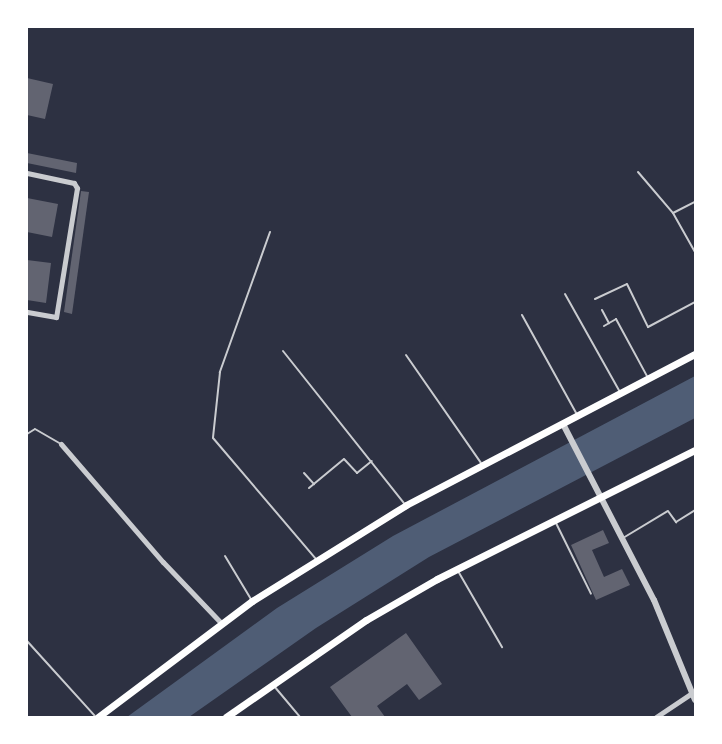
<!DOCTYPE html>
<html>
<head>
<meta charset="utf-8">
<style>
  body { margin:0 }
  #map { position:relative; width:722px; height:744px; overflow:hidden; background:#2d3142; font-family:Inter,sans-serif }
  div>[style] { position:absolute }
  .water>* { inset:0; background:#4f5d75 }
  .building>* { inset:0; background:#626471 }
  .service>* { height:2px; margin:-1px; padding:0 1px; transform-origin:1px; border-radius:1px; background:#caccd0 }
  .minor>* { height:5px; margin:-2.5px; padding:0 2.5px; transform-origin:2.5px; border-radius:2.5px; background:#caccd0 }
  .tertiary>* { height:6px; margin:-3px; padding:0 3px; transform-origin:3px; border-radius:3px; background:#caccd0 }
  .secondary>* { height:7px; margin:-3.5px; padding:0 3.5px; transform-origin:3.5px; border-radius:3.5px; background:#fff }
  span { translate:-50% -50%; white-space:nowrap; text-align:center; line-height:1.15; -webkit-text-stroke:6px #fff; paint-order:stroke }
  .frame { position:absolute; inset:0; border:28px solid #fff; pointer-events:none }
</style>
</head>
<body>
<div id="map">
  <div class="water">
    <i style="clip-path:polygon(695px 376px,695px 418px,429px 557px,316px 628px,189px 717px,127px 717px,277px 608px,393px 536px)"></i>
  </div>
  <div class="building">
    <i style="clip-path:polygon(27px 78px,53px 84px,45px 119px,27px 115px)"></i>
    <i style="clip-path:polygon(27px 153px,77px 163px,76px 173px,27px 163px)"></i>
    <i style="clip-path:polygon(81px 191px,89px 192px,72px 314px,64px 312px)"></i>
    <i style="clip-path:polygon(27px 198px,58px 204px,52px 237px,27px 232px)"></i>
    <i style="clip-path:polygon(27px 260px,51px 263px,46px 303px,27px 300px)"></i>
    <i style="clip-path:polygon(603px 530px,609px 543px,592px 550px,604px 577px,622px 569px,630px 585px,596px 600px,571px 545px)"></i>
    <i style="clip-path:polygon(406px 633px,442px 684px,419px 700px,407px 684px,377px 706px,385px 717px,352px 717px,330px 687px)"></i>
  </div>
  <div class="service">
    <i style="left:638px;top:172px;width:54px;rotate:49.5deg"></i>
    <i style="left:673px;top:213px;width:45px;rotate:60.6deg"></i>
    <i style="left:673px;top:213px;width:25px;rotate:-27deg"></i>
    <i style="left:270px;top:232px;width:149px;rotate:109.7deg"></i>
    <i style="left:220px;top:372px;width:66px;rotate:96.1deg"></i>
    <i style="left:213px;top:438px;width:160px;rotate:49.6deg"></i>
    <i style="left:565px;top:294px;width:112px;rotate:60.7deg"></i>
    <i style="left:595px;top:299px;width:35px;rotate:-25deg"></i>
    <i style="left:627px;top:284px;width:48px;rotate:64deg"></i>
    <i style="left:648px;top:327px;width:53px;rotate:-28deg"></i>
    <i style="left:602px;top:310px;width:15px;rotate:62deg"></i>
    <i style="left:522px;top:315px;width:112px;rotate:61.1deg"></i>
    <i style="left:604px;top:326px;width:14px;rotate:-30deg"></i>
    <i style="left:616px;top:319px;width:65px;rotate:61.5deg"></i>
    <i style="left:283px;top:351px;width:194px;rotate:51.5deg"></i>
    <i style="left:406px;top:355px;width:131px;rotate:55.2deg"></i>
    <i style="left:27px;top:434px;width:9px;rotate:-32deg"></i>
    <i style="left:35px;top:429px;width:30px;rotate:30deg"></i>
    <i style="left:304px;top:473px;width:15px;rotate:48deg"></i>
    <i style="left:309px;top:488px;width:45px;rotate:-39.6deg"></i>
    <i style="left:344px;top:459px;width:19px;rotate:47deg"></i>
    <i style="left:357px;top:473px;width:19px;rotate:-39deg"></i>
    <i style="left:555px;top:521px;width:81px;rotate:63.7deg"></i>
    <i style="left:623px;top:538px;width:52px;rotate:-31deg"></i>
    <i style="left:668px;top:511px;width:14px;rotate:54deg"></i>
    <i style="left:676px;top:522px;width:22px;rotate:-32deg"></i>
    <i style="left:225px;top:556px;width:52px;rotate:59deg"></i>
    <i style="left:458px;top:571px;width:88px;rotate:59.9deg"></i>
    <i style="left:27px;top:641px;width:101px;rotate:47.8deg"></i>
    <i style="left:274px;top:686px;width:40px;rotate:50deg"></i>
  </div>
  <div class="minor">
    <i style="left:27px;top:173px;width:48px;rotate:12deg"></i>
    <i style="left:74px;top:183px;width:6px;rotate:59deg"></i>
    <i style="left:77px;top:188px;width:131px;rotate:99.2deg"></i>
    <i style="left:56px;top:317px;width:29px;rotate:-170deg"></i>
    <i style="left:61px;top:444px;width:156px;rotate:49.2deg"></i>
    <i style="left:163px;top:562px;width:84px;rotate:46.4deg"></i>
    <i style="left:656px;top:717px;width:47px;rotate:-33.7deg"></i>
  </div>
  <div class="tertiary">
    <i style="left:563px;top:424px;width:198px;rotate:62.7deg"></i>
    <i style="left:654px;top:600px;width:108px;rotate:67.7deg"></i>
  </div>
  <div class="secondary">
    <i style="left:98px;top:717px;width:193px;rotate:-37deg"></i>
    <i style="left:252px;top:601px;width:181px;rotate:-31.9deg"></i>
    <i style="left:406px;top:505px;width:326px;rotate:-27.6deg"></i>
    <i style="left:226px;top:717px;width:170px;rotate:-34.7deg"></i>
    <i style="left:366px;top:620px;width:82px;rotate:-30deg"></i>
    <i style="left:437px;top:579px;width:288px;rotate:-26.6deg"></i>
  </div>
  <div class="frame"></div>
</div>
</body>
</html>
